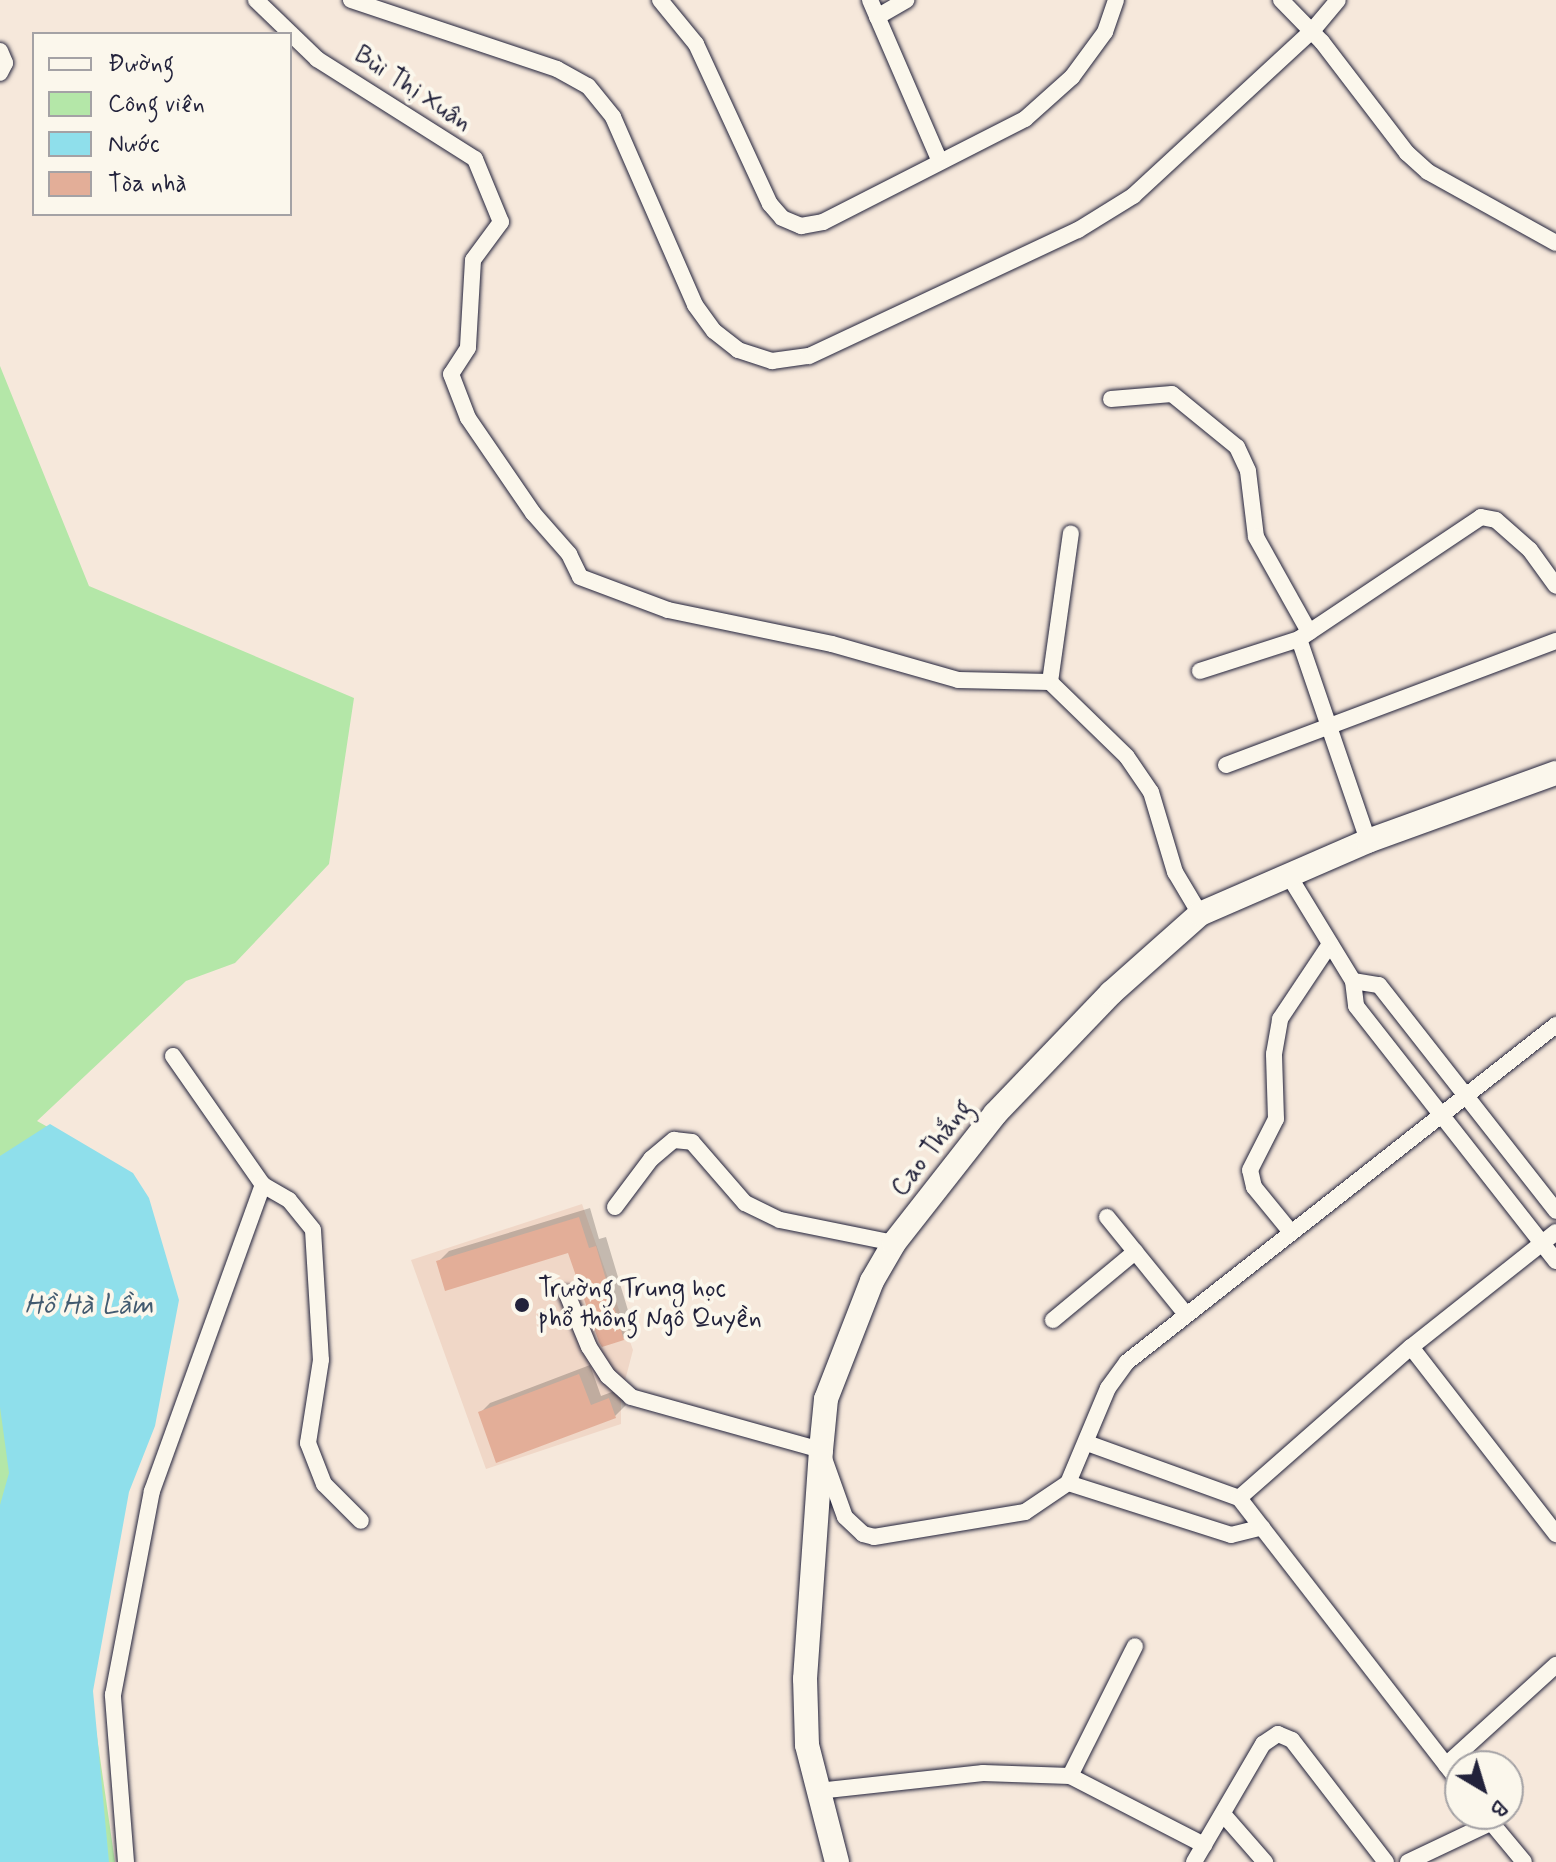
<!DOCTYPE html>
<html>
<head>
<meta charset="utf-8">
<style>
  body { margin:0 }
  #map { position:relative; width:1556px; height:1862px; overflow:hidden; background:#f6e8db; font-family:Mynerve,sans-serif }
  div>[style] { position:absolute }
  .built>* { inset:0; background:#f0d7c7 }
  .green>* { inset:0; background:#b4e7a8 }
  .water>* { inset:0; background:#8fdfeb }
  .shadow>* { inset:0; background:#0003 }
  .building>* { inset:0; background:#e3ae98 }
  .roads { filter:drop-shadow(0 0 2px #22223b) drop-shadow(0 0 2px #22223b) }
  .street>* { height:16px; margin:-8px; padding:0 8px; transform-origin:8px; border-radius:8px; background:#fbf7ec }
  .secondary>* { height:24px; margin:-12px; padding:0 12px; transform-origin:12px; border-radius:12px; background:#fbf7ec }
  .dots>* { width:22px; height:22px; translate:-50% -50%; box-sizing:border-box; border:4px solid #fbf7ec; border-radius:50% }
  span { translate:-50% -50%; white-space:nowrap; text-align:center; line-height:1.15; -webkit-text-stroke:8px #fbf7ec; paint-order:stroke }
  .street-label { font-size:26px; color:#22223b }
  .poi-label { font-size:26px; color:#22223b }
  .left { translate:0 -50%; text-align:left }
  .water-label { font-size:28px; color:#435b70; font-style:italic }
  .legend { position:absolute; left:32px; top:32px; width:260px; height:184px; box-sizing:border-box; background:#fbf7ec; border:2px solid #a4a2a5; margin:0; padding:10px 14px; list-style:none; font-size:24px; color:#22223b }
  .legend li { display:flex; align-items:center; gap:16px; height:40px }
  .legend b { width:40px; border:2px solid #a4a2a5 }
  .north { position:absolute; left:1444px; top:1750px; width:80px; height:80px; box-sizing:border-box; background:#fbf7ec; border:2px solid #a4a2a5; border-radius:50%; rotate:142deg; font-size:22px; font-weight:700; line-height:32px; text-align:center; color:#22223b }
  .north::after { content:''; display:block; margin:auto; width:28px; height:36px; background:#22223b; clip-path:polygon(50% 0,100% 100%,50% 72%,0 100%) }
</style>
</head>
<body>
<div id="map">
  <div class="built">
    <i style="clip-path:polygon(582px 1204px,633px 1350px,621px 1396px,621px 1424px,486px 1469px,411px 1260px)"></i>
  </div>
  <div class="green">
    <i style="clip-path:polygon(0 366px,89px 586px,354px 698px,329px 864px,235px 963px,186px 981px,37px 1121px,118px 1166px,124px 1509px,90px 1688px,115px 1862px,0 1862px)"></i>
  </div>
  <div class="water">
    <i style="clip-path:polygon(50px 1124px,133px 1173px,149px 1198px,179px 1300px,155px 1426px,129px 1492px,93px 1691px,109px 1862px,0 1862px,0 1505px,9px 1473px,0 1407px,0 1156px)"></i>
  </div>
  <div class="shadow">
    <i style="clip-path:polygon(590px 1208px,599px 1239px,606px 1237px,633px 1327px,623px 1338px,570px 1251px,438px 1262px,449px 1251px)"></i>
    <i style="clip-path:polygon(590px 1365px,601px 1396px,620px 1389px,626px 1405px,615px 1416px,498px 1460px,480px 1413px,490px 1403px)"></i>
  </div>
  <div class="building">
    <i style="clip-path:polygon(579px 1217px,589px 1248px,596px 1246px,624px 1340px,602px 1347px,599px 1342px,568px 1253px,445px 1291px,436px 1261px)"></i>
    <i style="clip-path:polygon(579px 1374px,591px 1405px,609px 1398px,616px 1418px,496px 1463px,478px 1412px)"></i>
  </div>
  <div class="roads">
    <div class="street">
      <i style="left:256px;top:0;width:85px;rotate:44deg"></i>
      <i style="left:317px;top:59px;width:187px;rotate:32.3deg"></i>
      <i style="left:475px;top:159px;width:68px;rotate:67.6deg"></i>
      <i style="left:501px;top:222px;width:47px;rotate:126.4deg"></i>
      <i style="left:473px;top:260px;width:88px;rotate:93.3deg"></i>
      <i style="left:468px;top:348px;width:31px;rotate:123deg"></i>
      <i style="left:451px;top:374px;width:47px;rotate:68.9deg"></i>
      <i style="left:468px;top:418px;width:115px;rotate:55.6deg"></i>
      <i style="left:533px;top:513px;width:55px;rotate:48.7deg"></i>
      <i style="left:569px;top:554px;width:25px;rotate:64deg"></i>
      <i style="left:580px;top:577px;width:94px;rotate:20.6deg"></i>
      <i style="left:668px;top:610px;width:167px;rotate:11.7deg"></i>
      <i style="left:832px;top:644px;width:131px;rotate:15.9deg"></i>
      <i style="left:958px;top:680px;width:92px;rotate:1.2deg"></i>
      <i style="left:1050px;top:682px;width:107px;rotate:44.2deg"></i>
      <i style="left:1127px;top:757px;width:42px;rotate:55.6deg"></i>
      <i style="left:1151px;top:792px;width:84px;rotate:73.3deg"></i>
      <i style="left:1175px;top:872px;width:49px;rotate:59.2deg"></i>
      <i style="left:351px;top:0;width:217px;rotate:18.5deg"></i>
      <i style="left:557px;top:69px;width:35px;rotate:29deg"></i>
      <i style="left:588px;top:86px;width:40px;rotate:51deg"></i>
      <i style="left:613px;top:117px;width:205px;rotate:66.4deg"></i>
      <i style="left:695px;top:305px;width:32px;rotate:54deg"></i>
      <i style="left:714px;top:331px;width:31px;rotate:38deg"></i>
      <i style="left:738px;top:350px;width:36px;rotate:18deg"></i>
      <i style="left:772px;top:361px;width:37px;rotate:-8deg"></i>
      <i style="left:809px;top:356px;width:297px;rotate:-25.1deg"></i>
      <i style="left:1078px;top:230px;width:65px;rotate:-31.7deg"></i>
      <i style="left:1133px;top:196px;width:243px;rotate:-42.7deg"></i>
      <i style="left:1312px;top:31px;width:40px;rotate:-50deg"></i>
      <i style="left:660px;top:0;width:57px;rotate:50.7deg"></i>
      <i style="left:696px;top:44px;width:176px;rotate:65.2deg"></i>
      <i style="left:770px;top:204px;width:18px;rotate:49deg"></i>
      <i style="left:782px;top:218px;width:21px;rotate:23deg"></i>
      <i style="left:801px;top:226px;width:22px;rotate:-10deg"></i>
      <i style="left:823px;top:222px;width:227px;rotate:-27deg"></i>
      <i style="left:1025px;top:119px;width:63px;rotate:-41.8deg"></i>
      <i style="left:1072px;top:77px;width:56px;rotate:-53.7deg"></i>
      <i style="left:1105px;top:32px;width:34px;rotate:-71deg"></i>
      <i style="left:870px;top:0;width:176px;rotate:66.6deg"></i>
      <i style="left:1281px;top:0;width:59px;rotate:45.7deg"></i>
      <i style="left:1322px;top:42px;width:140px;rotate:52.6deg"></i>
      <i style="left:1407px;top:153px;width:28px;rotate:42deg"></i>
      <i style="left:1428px;top:172px;width:146px;rotate:29deg"></i>
      <i style="left:877px;top:17px;width:34px;rotate:-30deg"></i>
      <i style="left:0;top:51px;width:13px;rotate:67deg"></i>
      <i style="left:5px;top:63px;width:11px;rotate:117deg"></i>
      <i style="left:1111px;top:399px;width:61px;rotate:-4.7deg"></i>
      <i style="left:1172px;top:394px;width:84px;rotate:39.2deg"></i>
      <i style="left:1237px;top:447px;width:26px;rotate:65deg"></i>
      <i style="left:1248px;top:471px;width:66px;rotate:83.1deg"></i>
      <i style="left:1256px;top:537px;width:109px;rotate:60.8deg"></i>
      <i style="left:1299px;top:639px;width:213px;rotate:71.1deg"></i>
      <i style="left:1200px;top:671px;width:104px;rotate:-17.9deg"></i>
      <i style="left:1299px;top:639px;width:219px;rotate:-33.8deg"></i>
      <i style="left:1481px;top:517px;width:15px;rotate:11deg"></i>
      <i style="left:1496px;top:520px;width:45px;rotate:41.4deg"></i>
      <i style="left:1530px;top:550px;width:44px;rotate:54.2deg"></i>
      <i style="left:1050px;top:682px;width:150px;rotate:-82deg"></i>
      <i style="left:1226px;top:765px;width:353px;rotate:-20.6deg"></i>
      <i style="left:1289px;top:876px;width:123px;rotate:58.6deg"></i>
      <i style="left:1353px;top:981px;width:25px;rotate:83deg"></i>
      <i style="left:1356px;top:1006px;width:324px;rotate:51.9deg"></i>
      <i style="left:1353px;top:981px;width:26px;rotate:9deg"></i>
      <i style="left:1379px;top:985px;width:287px;rotate:51.9deg"></i>
      <i style="left:173px;top:1056px;width:157px;rotate:55.1deg"></i>
      <i style="left:263px;top:1185px;width:30px;rotate:30deg"></i>
      <i style="left:289px;top:1200px;width:38px;rotate:51deg"></i>
      <i style="left:313px;top:1230px;width:130px;rotate:86.5deg"></i>
      <i style="left:321px;top:1360px;width:84px;rotate:98.9deg"></i>
      <i style="left:308px;top:1443px;width:44px;rotate:68.7deg"></i>
      <i style="left:324px;top:1484px;width:52px;rotate:45deg"></i>
      <i style="left:615px;top:1207px;width:60px;rotate:-53.1deg"></i>
      <i style="left:651px;top:1159px;width:30px;rotate:-40deg"></i>
      <i style="left:674px;top:1140px;width:18px;rotate:6deg"></i>
      <i style="left:692px;top:1142px;width:81px;rotate:49deg"></i>
      <i style="left:745px;top:1203px;width:39px;rotate:26deg"></i>
      <i style="left:780px;top:1220px;width:116px;rotate:11.4deg"></i>
      <i style="left:1107px;top:1217px;width:124px;rotate:50.9deg"></i>
      <i style="left:1290px;top:1231px;width:57px;rotate:-129.3deg"></i>
      <i style="left:1254px;top:1187px;width:17px;rotate:-103deg"></i>
      <i style="left:1250px;top:1170px;width:57px;rotate:-63deg"></i>
      <i style="left:1276px;top:1119px;width:65px;rotate:-91.8deg"></i>
      <i style="left:1274px;top:1054px;width:36px;rotate:-80deg"></i>
      <i style="left:1280px;top:1019px;width:90px;rotate:-56.3deg"></i>
      <i style="left:567px;top:1294px;width:57px;rotate:67.5deg"></i>
      <i style="left:589px;top:1347px;width:35px;rotate:57deg"></i>
      <i style="left:608px;top:1376px;width:31px;rotate:42deg"></i>
      <i style="left:631px;top:1397px;width:197px;rotate:15.6deg"></i>
      <i style="left:821px;top:1450px;width:71px;rotate:70.3deg"></i>
      <i style="left:845px;top:1517px;width:25px;rotate:43deg"></i>
      <i style="left:863px;top:1534px;width:11px;rotate:15deg"></i>
      <i style="left:874px;top:1537px;width:153px;rotate:-9.4deg"></i>
      <i style="left:1025px;top:1512px;width:52px;rotate:-34deg"></i>
      <i style="left:1068px;top:1483px;width:103px;rotate:-67.2deg"></i>
      <i style="left:1108px;top:1388px;width:32px;rotate:-54deg"></i>
      <i style="left:1127px;top:1362px;width:546px;rotate:-38.15deg"></i>
      <i style="left:1053px;top:1320px;width:107px;rotate:-39.7deg"></i>
      <i style="left:1411px;top:1347px;width:237px;rotate:52.2deg"></i>
      <i style="left:1087px;top:1443px;width:162px;rotate:19.9deg"></i>
      <i style="left:1239px;top:1498px;width:229px;rotate:-41.3deg"></i>
      <i style="left:1411px;top:1347px;width:185px;rotate:-38.4deg"></i>
      <i style="left:1068px;top:1483px;width:171px;rotate:17.7deg"></i>
      <i style="left:1231px;top:1535px;width:32px;rotate:-14deg"></i>
      <i style="left:1239px;top:1498px;width:361px;rotate:52.2deg"></i>
      <i style="left:1446px;top:1765px;width:149px;rotate:-42.3deg"></i>
      <i style="left:1070px;top:1776px;width:145px;rotate:-63.4deg"></i>
      <i style="left:818px;top:1791px;width:166px;rotate:-6.2deg"></i>
      <i style="left:983px;top:1773px;width:87px;rotate:2deg"></i>
      <i style="left:1070px;top:1776px;width:151px;rotate:27.2deg"></i>
      <i style="left:1223px;top:1814px;width:64px;rotate:48.8deg"></i>
      <i style="left:1485px;top:1815px;width:61px;rotate:50.3deg"></i>
      <i style="left:126px;top:1862px;width:168px;rotate:-94.5deg"></i>
      <i style="left:113px;top:1695px;width:208px;rotate:-79.2deg"></i>
      <i style="left:152px;top:1491px;width:326px;rotate:-70.1deg"></i>
      <i style="left:1194px;top:1862px;width:137px;rotate:-59.7deg"></i>
      <i style="left:1263px;top:1744px;width:18px;rotate:-34deg"></i>
      <i style="left:1278px;top:1734px;width:15px;rotate:23deg"></i>
      <i style="left:1292px;top:1740px;width:154px;rotate:52.4deg"></i>
      <i style="left:1408px;top:1862px;width:91px;rotate:-25.4deg"></i>
    </div>
    <div class="secondary">
      <i style="left:837px;top:1862px;width:121px;rotate:-104.4deg"></i>
      <i style="left:807px;top:1745px;width:66px;rotate:-91.7deg"></i>
      <i style="left:805px;top:1679px;width:230px;rotate:-86deg"></i>
      <i style="left:821px;top:1450px;width:51px;rotate:-84.4deg"></i>
      <i style="left:826px;top:1399px;width:127px;rotate:-68.7deg"></i>
      <i style="left:872px;top:1281px;width:44px;rotate:-59.9deg"></i>
      <i style="left:894px;top:1243px;width:164px;rotate:-51.9deg"></i>
      <i style="left:995px;top:1114px;width:168px;rotate:-46.2deg"></i>
      <i style="left:1111px;top:993px;width:119px;rotate:-41.6deg"></i>
      <i style="left:1200px;top:914px;width:183px;rotate:-23.5deg"></i>
      <i style="left:1368px;top:841px;width:200px;rotate:-19.9deg"></i>
    </div>
  </div>
  <div class="dots">
    <i style="left:522px;top:1305px;background:#22223b"></i>
  </div>
  <div class="street-label">
    <span style="left:412px;top:90px;rotate:33deg">Bùi Thị Xuân</span>
    <span style="left:933px;top:1149px;rotate:-52deg">Cao Thắng</span>
  </div>
  <div class="poi-label">
    <span class="left" style="left:538px;top:1305px">Trường Trung học<br>phổ thông Ngô Quyền</span>
  </div>
  <div class="water-label">
    <span style="left:89px;top:1306px">Hồ Hà Lầm</span>
  </div>
  <ul class="legend">
  <li><b style="height:10px;background:#fbf7ec"></b>Đường</li>
  <li><b style="height:22px;background:#b4e7a8"></b>Công viên</li>
  <li><b style="height:22px;background:#8fdfeb"></b>Nước</li>
  <li><b style="height:22px;background:#e3ae98"></b>Tòa nhà</li>
  </ul>
  <div class="north">B</div>
</div>
</body>
</html>
